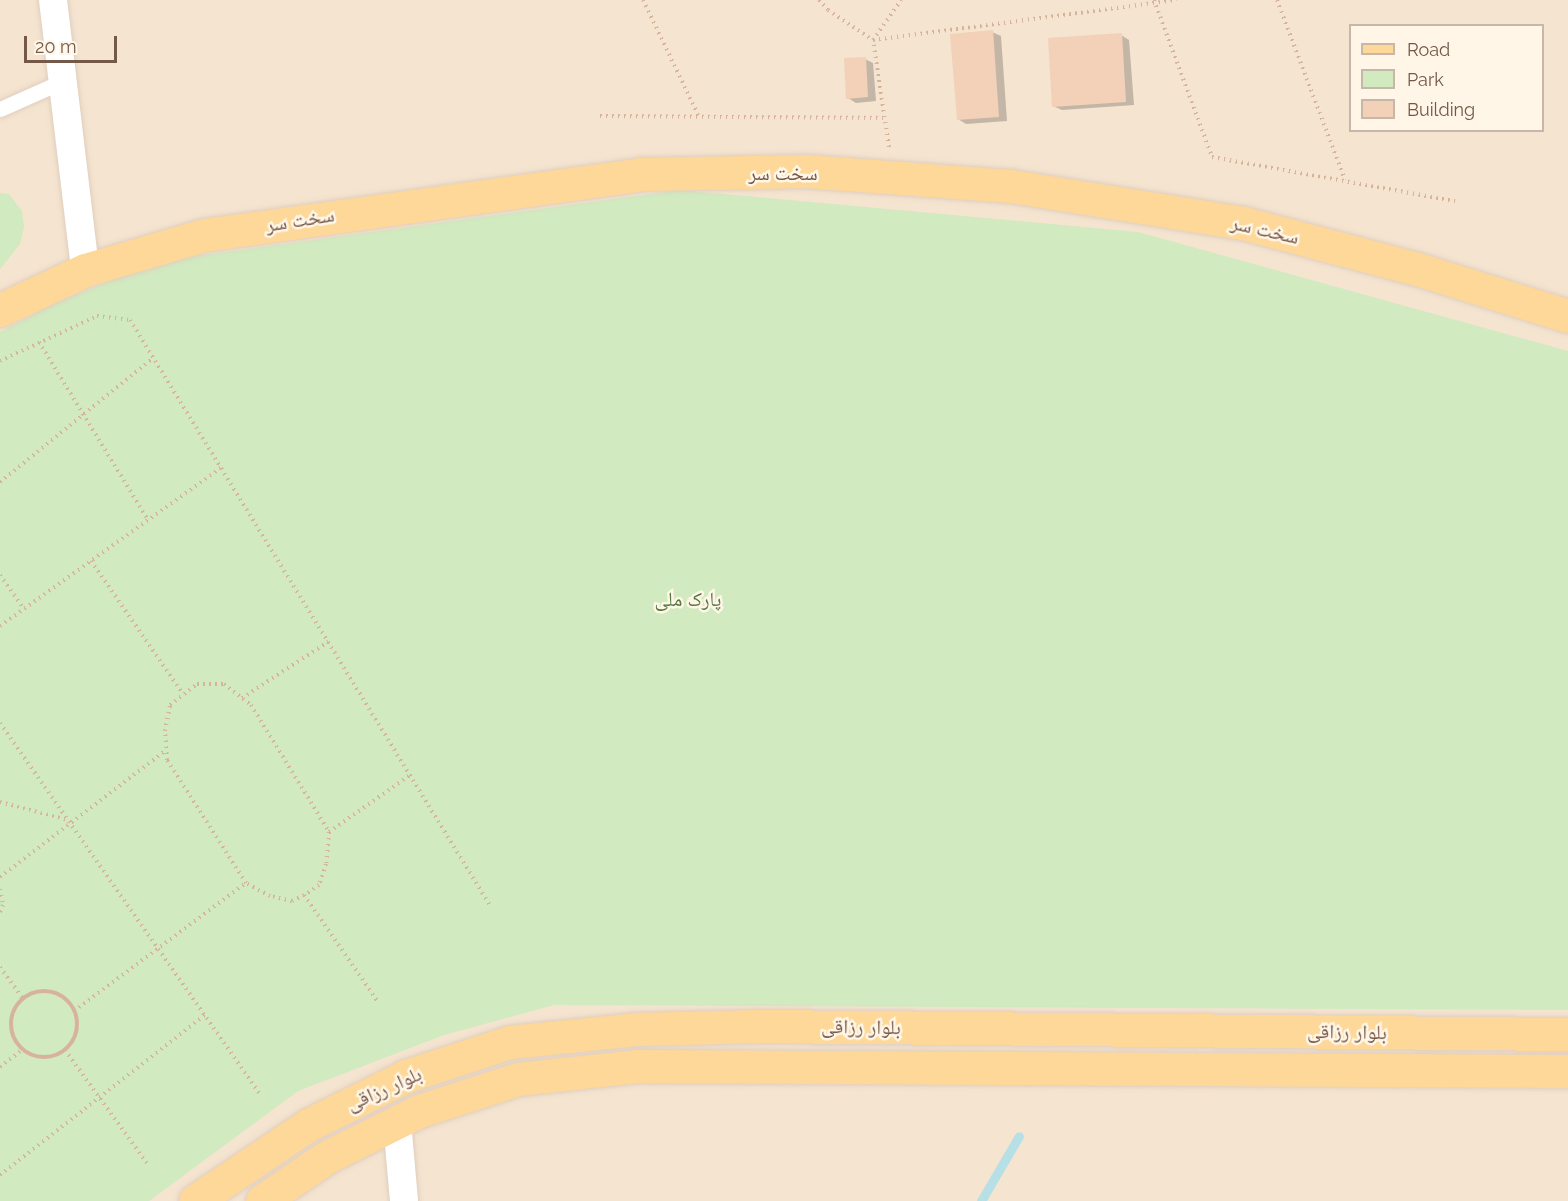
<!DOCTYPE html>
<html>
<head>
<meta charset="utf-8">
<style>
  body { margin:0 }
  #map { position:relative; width:1568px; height:1201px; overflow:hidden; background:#fdf2e1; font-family:Raleway,"Noto Naskh Arabic",sans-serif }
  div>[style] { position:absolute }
  .residential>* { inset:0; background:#f4e4d0 }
  .green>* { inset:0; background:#d1eac0 }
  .shadow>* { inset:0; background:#0003 }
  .stream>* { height:9px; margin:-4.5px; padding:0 4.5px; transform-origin:4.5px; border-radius:4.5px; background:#b6dfe6 }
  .building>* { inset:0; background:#f3d0b8 }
  .path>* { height:4px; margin-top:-2px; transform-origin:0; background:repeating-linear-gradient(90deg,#d7b39c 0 1.5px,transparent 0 6px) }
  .path>.ring { margin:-2px; padding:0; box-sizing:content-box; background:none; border:4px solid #d7b39c; border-radius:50% }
  .roads { filter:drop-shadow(0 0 2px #e1cebd) drop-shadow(0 0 2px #e1cebd) }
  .service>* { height:15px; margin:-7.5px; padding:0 7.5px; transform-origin:7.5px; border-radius:7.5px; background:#fff }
  .minor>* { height:28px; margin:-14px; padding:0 14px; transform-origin:14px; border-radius:14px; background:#fff }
  .primary>* { height:33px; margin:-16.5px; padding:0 16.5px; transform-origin:16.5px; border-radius:16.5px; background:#fdd898 }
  span { translate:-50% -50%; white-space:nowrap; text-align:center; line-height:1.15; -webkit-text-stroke:5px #fff6e8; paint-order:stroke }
  .street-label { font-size:20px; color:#745848 }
  .park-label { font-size:20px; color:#517a40 }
  .legend { position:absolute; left:1349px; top:24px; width:195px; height:108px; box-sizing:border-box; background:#fff6e8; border:2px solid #c7b7a8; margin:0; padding:8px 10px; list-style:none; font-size:18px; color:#745848 }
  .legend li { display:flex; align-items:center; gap:12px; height:30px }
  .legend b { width:30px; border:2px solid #c7b7a8 }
  .scale { position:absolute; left:24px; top:36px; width:93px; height:27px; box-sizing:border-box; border:3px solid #745848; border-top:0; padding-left:8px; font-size:18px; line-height:21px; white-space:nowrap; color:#745848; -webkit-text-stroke:4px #fff6e8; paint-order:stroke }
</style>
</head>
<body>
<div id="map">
  <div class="residential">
    <i style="clip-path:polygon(evenodd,0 0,1568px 0,1568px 1201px,0 1201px,0 0,1350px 26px,1542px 26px,1542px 130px,1350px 130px,1350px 26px)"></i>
  </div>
  <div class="green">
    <i style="clip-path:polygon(679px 190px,1138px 232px,1568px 351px,1568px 1010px,554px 1005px,444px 1035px,298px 1091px,149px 1201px,0 1201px,0 332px,55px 303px,158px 261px)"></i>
    <i style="clip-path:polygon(0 193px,9px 194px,22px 211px,24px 227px,20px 244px,0 269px)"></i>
  </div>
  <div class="shadow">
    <i style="clip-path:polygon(992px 32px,1001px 36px,1007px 121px,966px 124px,958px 119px)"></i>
    <i style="clip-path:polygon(1121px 35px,1129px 40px,1134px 105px,1062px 110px,1053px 106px)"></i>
    <i style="clip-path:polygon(865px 59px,873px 63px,876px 101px,856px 103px,848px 98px)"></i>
  </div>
  <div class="stream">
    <i style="left:981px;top:1201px;width:75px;rotate:-59.7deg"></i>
  </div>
  <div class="building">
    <i style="clip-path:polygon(993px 30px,999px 117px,957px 120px,950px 34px)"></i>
    <i style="clip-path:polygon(1122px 33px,1126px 102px,1052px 107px,1048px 38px)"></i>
    <i style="clip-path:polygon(866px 57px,868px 97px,846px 99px,844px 58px)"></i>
  </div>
  <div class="path">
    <i style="left:643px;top:0;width:130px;rotate:64.4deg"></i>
    <i style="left:819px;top:0;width:13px;rotate:48deg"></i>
    <i style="left:828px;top:10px;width:54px;rotate:33.7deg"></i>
    <i style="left:873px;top:40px;width:306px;rotate:-7.5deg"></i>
    <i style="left:1154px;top:0;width:167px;rotate:69.7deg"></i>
    <i style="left:1212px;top:157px;width:247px;rotate:10.3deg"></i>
    <i style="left:1277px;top:0;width:192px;rotate:69.3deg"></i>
    <i style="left:600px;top:116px;width:287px;rotate:0.4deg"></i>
    <i style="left:889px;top:147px;width:108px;rotate:-98.5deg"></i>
    <i style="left:873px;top:40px;width:49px;rotate:-55deg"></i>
    <i style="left:39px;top:342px;width:209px;rotate:58.5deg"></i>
    <i style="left:0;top:361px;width:107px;rotate:-24.9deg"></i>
    <i style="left:97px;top:316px;width:33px;rotate:7deg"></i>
    <i style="left:130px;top:320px;width:689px;rotate:58.41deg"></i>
    <i style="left:0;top:482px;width:197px;rotate:-39deg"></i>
    <i style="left:91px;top:561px;width:162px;rotate:55.3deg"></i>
    <i style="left:0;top:575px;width:42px;rotate:54.8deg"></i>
    <i style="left:0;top:626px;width:272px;rotate:-35.6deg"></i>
    <i style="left:197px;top:684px;width:27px"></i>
    <i style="left:224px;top:684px;width:34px;rotate:38deg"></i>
    <i style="left:251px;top:705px;width:149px;rotate:58.4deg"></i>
    <i style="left:329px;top:832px;width:32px;rotate:95deg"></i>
    <i style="left:326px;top:864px;width:22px;rotate:108deg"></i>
    <i style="left:319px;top:885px;width:18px;rotate:146deg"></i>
    <i style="left:304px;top:895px;width:13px;rotate:153deg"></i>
    <i style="left:292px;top:901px;width:23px;rotate:-167deg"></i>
    <i style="left:270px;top:896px;width:27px;rotate:-152deg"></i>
    <i style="left:246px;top:883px;width:146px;rotate:-122.7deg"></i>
    <i style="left:167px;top:760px;width:29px;rotate:-94deg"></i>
    <i style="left:165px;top:731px;width:26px;rotate:-79deg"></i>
    <i style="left:170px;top:705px;width:34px;rotate:-38deg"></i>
    <i style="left:242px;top:698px;width:103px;rotate:-33.1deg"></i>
    <i style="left:0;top:723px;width:453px;rotate:55deg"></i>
    <i style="left:0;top:802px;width:70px;rotate:14.8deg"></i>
    <i style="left:329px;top:832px;width:99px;rotate:-35.1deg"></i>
    <i style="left:0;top:877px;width:209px;rotate:-37.4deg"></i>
    <i style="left:0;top:889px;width:16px;rotate:79deg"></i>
    <i style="left:3px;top:905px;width:8px;rotate:113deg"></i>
    <i style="left:304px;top:895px;width:130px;rotate:55.3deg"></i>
    <i style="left:0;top:967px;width:39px;rotate:54deg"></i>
    <i class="ring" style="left:11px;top:991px;width:62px;height:62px"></i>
    <i style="left:74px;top:1011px;width:214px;rotate:-36.7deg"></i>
    <i style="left:65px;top:1050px;width:143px;rotate:54.1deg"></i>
    <i style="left:0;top:1067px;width:29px;rotate:-38deg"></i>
    <i style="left:0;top:1175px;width:260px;rotate:-38deg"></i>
  </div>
  <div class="roads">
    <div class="service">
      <i style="left:0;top:109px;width:69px;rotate:-24deg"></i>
    </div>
    <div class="minor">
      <i style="left:53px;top:0;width:272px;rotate:83.2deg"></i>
      <i style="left:397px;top:1122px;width:79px;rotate:84.9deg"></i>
    </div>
    <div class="primary">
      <i style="left:0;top:310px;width:94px;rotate:-25.2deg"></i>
      <i style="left:85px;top:270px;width:124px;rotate:-16.4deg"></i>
      <i style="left:204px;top:235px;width:441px;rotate:-7.9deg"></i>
      <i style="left:641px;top:174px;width:165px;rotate:-1deg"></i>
      <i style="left:806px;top:171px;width:206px;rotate:4.2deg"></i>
      <i style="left:1011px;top:186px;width:235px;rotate:9.1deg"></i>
      <i style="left:1243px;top:223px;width:180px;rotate:14.8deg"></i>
      <i style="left:1417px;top:269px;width:158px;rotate:17.3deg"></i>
      <i style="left:195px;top:1201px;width:136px;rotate:-33.9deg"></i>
      <i style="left:308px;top:1125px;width:110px;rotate:-26.6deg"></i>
      <i style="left:406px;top:1076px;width:109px;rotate:-18.1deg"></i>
      <i style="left:510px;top:1042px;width:126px;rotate:-5.9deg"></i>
      <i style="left:635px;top:1029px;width:125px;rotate:-1.4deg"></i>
      <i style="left:760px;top:1026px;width:808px;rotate:0.57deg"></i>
      <i style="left:262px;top:1201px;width:78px;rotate:-34.1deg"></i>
      <i style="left:327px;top:1157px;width:103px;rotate:-26.6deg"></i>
      <i style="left:419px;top:1111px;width:104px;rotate:-17.9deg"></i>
      <i style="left:518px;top:1079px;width:121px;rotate:-6.2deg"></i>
      <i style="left:638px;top:1066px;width:930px;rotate:0.31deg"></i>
    </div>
  </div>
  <div class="street-label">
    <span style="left:783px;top:173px">سخت سر</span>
    <span style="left:300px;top:220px;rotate:-9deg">سخت سر</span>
    <span style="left:1265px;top:230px;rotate:13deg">سخت سر</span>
    <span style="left:861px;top:1027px;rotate:1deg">بلوار رزاقی</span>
    <span style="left:1347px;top:1032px;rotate:1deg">بلوار رزاقی</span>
    <span style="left:384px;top:1089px;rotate:-24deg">بلوار رزاقی</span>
  </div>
  <div class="park-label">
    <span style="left:688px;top:599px">پارک ملی</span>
  </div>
  <ul class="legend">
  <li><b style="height:8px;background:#fdd898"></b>Road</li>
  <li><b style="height:16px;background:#d1eac0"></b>Park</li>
  <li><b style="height:16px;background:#f3d0b8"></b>Building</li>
  </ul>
  <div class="scale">20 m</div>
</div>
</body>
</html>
